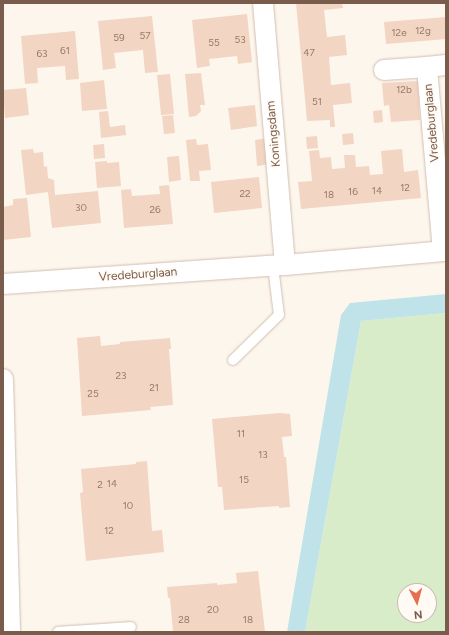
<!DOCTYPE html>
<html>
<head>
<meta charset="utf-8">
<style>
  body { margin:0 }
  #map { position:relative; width:449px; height:635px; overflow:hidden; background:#fdf6ec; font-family:Figtree,sans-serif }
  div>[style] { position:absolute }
  .green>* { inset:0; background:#d8ecc9 }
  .water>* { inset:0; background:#bfe3e8 }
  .building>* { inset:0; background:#f3d5c3 }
  .roads { filter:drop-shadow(0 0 1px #d1beb0) drop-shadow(0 0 1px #d1beb0) }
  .lane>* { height:10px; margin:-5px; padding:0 5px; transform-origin:5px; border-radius:5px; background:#fff }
  .street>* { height:20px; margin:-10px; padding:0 10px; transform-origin:10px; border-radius:10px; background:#fff }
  span { translate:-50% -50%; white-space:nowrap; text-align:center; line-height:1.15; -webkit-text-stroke:3px #fffaf3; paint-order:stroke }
  .number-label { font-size:10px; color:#987a6a }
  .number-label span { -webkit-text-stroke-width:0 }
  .street-label { font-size:12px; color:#7a5c4d }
  .frame { position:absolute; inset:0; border:4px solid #7a5c4d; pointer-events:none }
  .north { position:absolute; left:397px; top:583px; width:40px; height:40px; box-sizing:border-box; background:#fffaf3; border:1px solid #cabbb1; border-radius:50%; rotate:174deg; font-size:11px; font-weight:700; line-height:16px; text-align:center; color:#7a5c4d }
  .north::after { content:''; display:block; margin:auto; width:14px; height:18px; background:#e76f51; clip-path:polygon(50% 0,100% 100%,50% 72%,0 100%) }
</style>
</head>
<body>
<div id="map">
  <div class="green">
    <i style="clip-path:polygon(evenodd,446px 313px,446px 632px,305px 632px,361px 321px,446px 313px,405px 591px,429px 591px,429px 615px,405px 615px,405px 591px)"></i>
  </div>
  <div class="water">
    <i style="clip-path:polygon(446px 294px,446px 313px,361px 321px,305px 632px,287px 632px,341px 315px,350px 303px)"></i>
  </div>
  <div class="building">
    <i style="clip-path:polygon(296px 3px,342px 3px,343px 8px,324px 10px,327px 37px,345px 35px,347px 55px,329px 57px,331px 85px,350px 83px,352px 103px,333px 105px,335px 127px,330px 127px,330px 120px,307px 121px)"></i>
    <i style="clip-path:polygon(247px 14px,252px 62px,238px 64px,237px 56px,209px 59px,210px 66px,197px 68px,192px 20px)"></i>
    <i style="clip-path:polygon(152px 16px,158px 72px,145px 73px,143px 50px,114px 53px,116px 68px,103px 70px,98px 21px)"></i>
    <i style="clip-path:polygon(446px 17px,446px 39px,386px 44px,384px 22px)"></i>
    <i style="clip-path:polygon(75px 31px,79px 79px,66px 80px,65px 66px,37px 68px,38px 83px,25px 84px,21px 36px)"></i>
    <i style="clip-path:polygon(201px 73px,205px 105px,200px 105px,201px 111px,196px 116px,189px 117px,185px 74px)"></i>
    <i style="clip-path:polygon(170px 74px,174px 114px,161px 115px,157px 75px)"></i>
    <i style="clip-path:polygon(104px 80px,107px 109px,82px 111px,80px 83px)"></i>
    <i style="clip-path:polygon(418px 81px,420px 120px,391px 122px,389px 105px,384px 106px,382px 83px)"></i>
    <i style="clip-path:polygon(26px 88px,29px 115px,5px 118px,3px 90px)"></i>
    <i style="clip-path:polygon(255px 105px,257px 126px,231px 130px,228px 108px)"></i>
    <i style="clip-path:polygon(382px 110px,383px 122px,374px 123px,373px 111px)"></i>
    <i style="clip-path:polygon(108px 111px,110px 127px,125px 125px,126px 135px,101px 138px,99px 112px)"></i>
    <i style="clip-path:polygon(173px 115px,175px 133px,164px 134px,162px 116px)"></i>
    <i style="clip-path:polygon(353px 133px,354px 144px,343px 145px,342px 134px)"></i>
    <i style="clip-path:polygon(317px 136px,318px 148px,307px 149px,306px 137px)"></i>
    <i style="clip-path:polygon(267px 138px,270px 164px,257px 166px,255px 140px)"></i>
    <i style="clip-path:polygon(196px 139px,197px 145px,208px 144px,211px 170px,199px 171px,200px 181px,190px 181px,186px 140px)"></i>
    <i style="clip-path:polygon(104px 144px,105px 158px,94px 159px,93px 145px)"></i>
    <i style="clip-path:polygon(33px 149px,34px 153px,43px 152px,44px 167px,47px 166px,48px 178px,54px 180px,55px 195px,98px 191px,101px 223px,52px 228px,48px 192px,26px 195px,21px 150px)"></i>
    <i style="clip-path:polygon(402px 149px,404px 172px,418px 170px,421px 198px,301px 209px,298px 182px,312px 181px,309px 151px,319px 150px,320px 158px,331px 157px,332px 169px,345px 168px,344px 155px,355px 155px,356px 167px,369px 166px,370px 175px,383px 174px,381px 151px)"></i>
    <i style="clip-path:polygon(179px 156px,181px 180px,169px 182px,167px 157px)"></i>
    <i style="clip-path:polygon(107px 161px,107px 163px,119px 162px,121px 186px,97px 188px,95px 162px)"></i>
    <i style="clip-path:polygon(259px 177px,262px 208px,214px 213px,211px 182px)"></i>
    <i style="clip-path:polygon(169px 185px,173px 224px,124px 228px,121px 190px,131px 189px,132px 196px,160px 194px,159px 186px)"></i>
    <i style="clip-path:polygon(27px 198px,31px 237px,3px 240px,3px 207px,13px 205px,13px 199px)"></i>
    <i style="clip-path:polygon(100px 336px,101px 346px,120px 344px,120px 342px,170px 338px,171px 349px,169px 349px,173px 405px,150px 407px,151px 410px,82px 416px,77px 338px)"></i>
    <i style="clip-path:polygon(280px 413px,290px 414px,292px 436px,282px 437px,284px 457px,286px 457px,290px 507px,279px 508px,279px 506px,224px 510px,222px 487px,218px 487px,212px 419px)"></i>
    <i style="clip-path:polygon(147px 461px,152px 531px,162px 530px,164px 552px,86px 561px,80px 493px,83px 492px,81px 469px,136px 464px,136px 462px)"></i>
    <i style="clip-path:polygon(258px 571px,265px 632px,173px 632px,170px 598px,168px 598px,167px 587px,217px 583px,217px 585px,237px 583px,236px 573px)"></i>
  </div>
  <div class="roads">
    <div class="lane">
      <i style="left:233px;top:360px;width:64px;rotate:-44.4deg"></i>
      <i style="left:279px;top:315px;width:49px;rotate:-97deg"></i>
      <i style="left:58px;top:632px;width:73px;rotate:-3.9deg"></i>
    </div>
    <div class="street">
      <i style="left:263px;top:3px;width:263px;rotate:85.2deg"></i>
      <i style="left:384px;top:70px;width:43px;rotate:-4deg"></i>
      <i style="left:443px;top:251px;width:185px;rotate:-95deg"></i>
      <i style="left:427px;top:67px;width:19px;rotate:-6deg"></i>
      <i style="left:3px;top:284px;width:283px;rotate:-3.9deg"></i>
      <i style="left:285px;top:265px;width:162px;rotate:-5deg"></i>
      <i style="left:3px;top:379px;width:253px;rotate:88.4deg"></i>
    </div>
  </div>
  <div class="number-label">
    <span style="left:423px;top:31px">12g</span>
    <span style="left:399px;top:33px">12e</span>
    <span style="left:145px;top:36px">57</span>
    <span style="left:119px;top:38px">59</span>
    <span style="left:240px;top:40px">53</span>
    <span style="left:214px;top:43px">55</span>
    <span style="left:65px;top:51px">61</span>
    <span style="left:309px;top:53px">47</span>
    <span style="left:42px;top:54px">63</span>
    <span style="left:404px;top:90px">12b</span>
    <span style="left:317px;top:102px">51</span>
    <span style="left:405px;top:188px">12</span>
    <span style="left:377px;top:191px">14</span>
    <span style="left:353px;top:192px">16</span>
    <span style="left:245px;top:194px">22</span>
    <span style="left:329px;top:195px">18</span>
    <span style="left:81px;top:208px">30</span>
    <span style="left:155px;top:210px">26</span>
    <span style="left:121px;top:376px">23</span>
    <span style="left:154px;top:388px">21</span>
    <span style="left:93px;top:394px">25</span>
    <span style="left:241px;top:434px">11</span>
    <span style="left:263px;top:455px">13</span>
    <span style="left:244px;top:480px">15</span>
    <span style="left:112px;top:484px">14</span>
    <span style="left:100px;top:485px">2</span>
    <span style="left:128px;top:506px">10</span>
    <span style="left:109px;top:531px">12</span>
    <span style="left:213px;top:610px">20</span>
    <span style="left:184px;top:620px">28</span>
    <span style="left:248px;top:620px">18</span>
  </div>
  <div class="street-label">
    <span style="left:432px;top:123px;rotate:-95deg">Vredeburglaan</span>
    <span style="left:274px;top:134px;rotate:-95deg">Koningsdam</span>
    <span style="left:138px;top:275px;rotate:-4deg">Vredeburglaan</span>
  </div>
  <div class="frame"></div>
  <div class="north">N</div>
</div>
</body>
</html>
